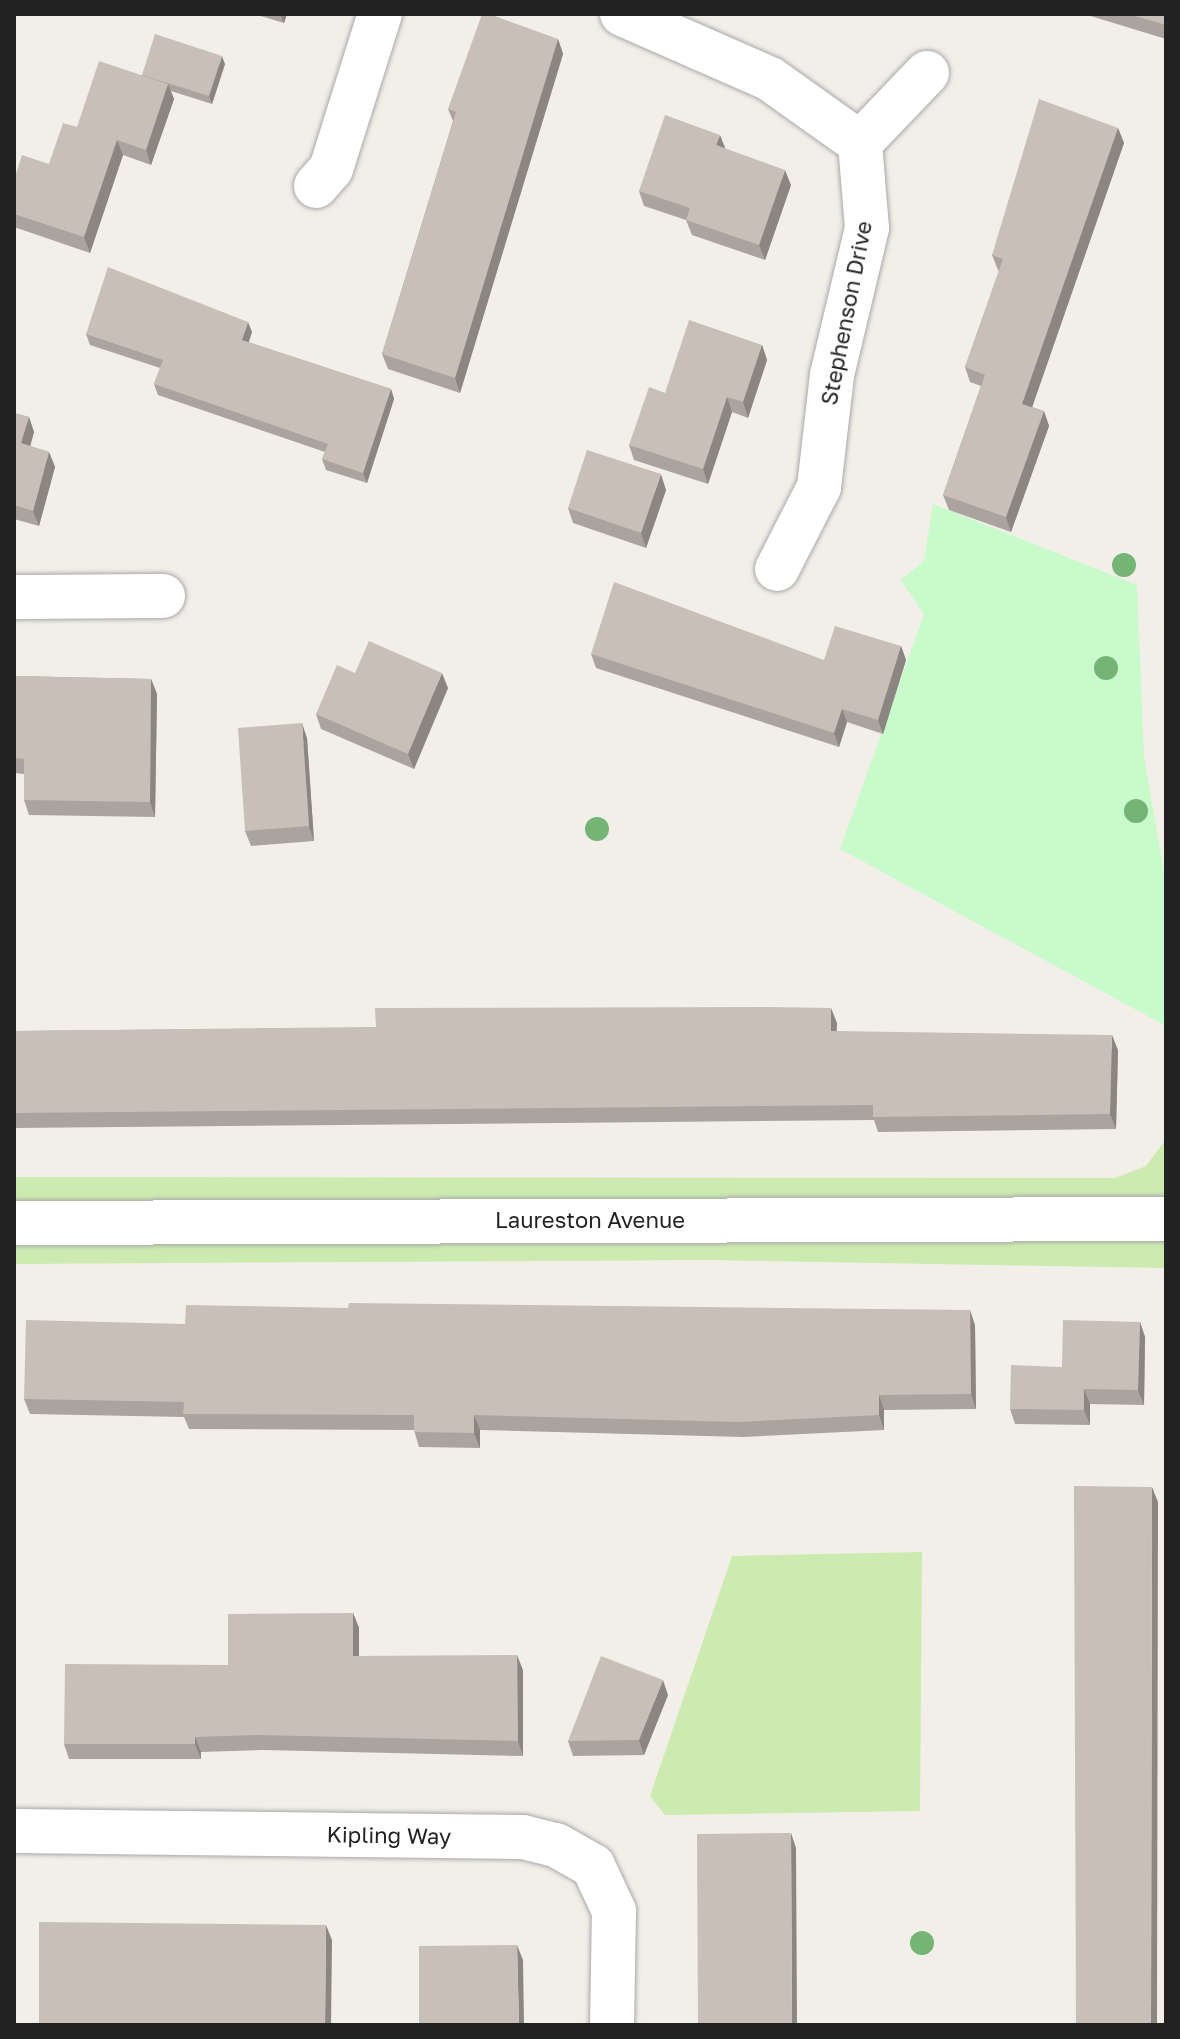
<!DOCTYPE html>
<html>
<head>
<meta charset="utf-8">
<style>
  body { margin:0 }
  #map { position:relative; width:1180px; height:2039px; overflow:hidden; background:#f2efe9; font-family:"Golos Text",sans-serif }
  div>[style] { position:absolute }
  .grass>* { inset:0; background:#cdebb0 }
  .park>* { inset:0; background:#c8facc }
  .roads { filter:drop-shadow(0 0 2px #a9a9a9) drop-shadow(0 0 2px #a9a9a9) }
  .street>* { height:44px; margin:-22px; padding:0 22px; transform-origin:22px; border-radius:22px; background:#fff }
  .trees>* { width:24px; height:24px; margin:-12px; border-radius:50%; background:#74b475 }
  .wall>* { inset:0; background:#aba49e }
  .shaded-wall>* { inset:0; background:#8b8681 }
  .building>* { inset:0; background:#c7bfb8 }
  span { translate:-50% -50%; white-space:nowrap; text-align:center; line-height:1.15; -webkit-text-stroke:6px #fff; paint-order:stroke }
  .street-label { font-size:22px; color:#222 }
  .frame { position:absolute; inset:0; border:16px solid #222; pointer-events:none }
</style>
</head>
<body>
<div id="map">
  <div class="grass">
    <i style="clip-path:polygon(1166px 1139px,1166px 1268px,708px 1260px,14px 1264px,14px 1177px,1115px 1178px,1146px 1166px)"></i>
    <i style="clip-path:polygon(922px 1552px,920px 1811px,665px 1815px,650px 1796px,732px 1556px)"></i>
  </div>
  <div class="park">
    <i style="clip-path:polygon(933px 504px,1137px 585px,1144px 756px,1166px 884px,1166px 1026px,840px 849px,924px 614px,901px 580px,924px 561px)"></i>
  </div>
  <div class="roads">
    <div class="street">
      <i style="left:622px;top:14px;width:162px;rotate:23.7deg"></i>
      <i style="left:770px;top:79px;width:110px;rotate:35.4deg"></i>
      <i style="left:860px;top:143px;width:85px;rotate:85.3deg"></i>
      <i style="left:867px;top:228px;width:151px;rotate:103.4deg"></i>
      <i style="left:832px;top:375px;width:113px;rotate:96.6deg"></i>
      <i style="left:819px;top:487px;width:92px;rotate:117.1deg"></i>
      <i style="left:860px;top:143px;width:97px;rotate:-46.3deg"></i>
      <i style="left:316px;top:186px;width:23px;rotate:-49deg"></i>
      <i style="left:331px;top:169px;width:163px;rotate:-72.5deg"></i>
      <i style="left:14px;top:597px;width:149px;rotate:-0.4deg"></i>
      <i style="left:14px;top:1223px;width:1152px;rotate:-0.2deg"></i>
      <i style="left:14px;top:1831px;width:509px;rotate:0.68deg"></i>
      <i style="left:523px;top:1837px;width:34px;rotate:14deg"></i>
      <i style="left:556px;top:1845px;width:43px;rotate:29.6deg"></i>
      <i style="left:593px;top:1866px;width:50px;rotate:65deg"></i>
      <i style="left:614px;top:1911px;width:114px;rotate:91deg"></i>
    </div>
  </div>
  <div class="trees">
    <i style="left:1124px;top:565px"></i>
    <i style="left:1106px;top:668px"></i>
    <i style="left:1136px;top:811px"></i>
    <i style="left:597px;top:829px"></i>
    <i style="left:922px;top:1943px"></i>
  </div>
  <div class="wall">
    <i style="clip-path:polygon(254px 14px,287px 14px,284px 23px)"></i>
    <i style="clip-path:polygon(1084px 14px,1166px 14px,1166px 39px)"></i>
    <i style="clip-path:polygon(558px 39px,563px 54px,460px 393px,388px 369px,382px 354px,453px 121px,448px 109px)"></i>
    <i style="clip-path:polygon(225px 64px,212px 104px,171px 91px,174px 99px,151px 165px,123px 155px,90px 253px,14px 227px,14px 180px,49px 164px,77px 127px,142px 75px)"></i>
    <i style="clip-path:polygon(1118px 128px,1124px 143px,1032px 407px,1044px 411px,1049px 426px,1011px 532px,949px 510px,943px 495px,981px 386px,970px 382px,965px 367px,999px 271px,998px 270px,992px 255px)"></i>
    <i style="clip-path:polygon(725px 149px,791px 185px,765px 260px,692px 235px,686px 220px,644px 206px,639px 191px)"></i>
    <i style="clip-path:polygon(252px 332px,248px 342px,391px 389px,394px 399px,367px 483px,326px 470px,322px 459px,325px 452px,158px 395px,154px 384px,160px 368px,90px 345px,86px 334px)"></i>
    <i style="clip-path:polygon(762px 345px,767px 360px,748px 418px,732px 412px,708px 484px,634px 460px,629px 445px,665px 393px)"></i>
    <i style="clip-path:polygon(14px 413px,29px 417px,34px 432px,30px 446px,49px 452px,55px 467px,39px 526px,14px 519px)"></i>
    <i style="clip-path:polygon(666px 490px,646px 548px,573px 523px,568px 508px)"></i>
    <i style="clip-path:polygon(901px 646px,906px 660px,883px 734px,847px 722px,839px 747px,596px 668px,591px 654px,824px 660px)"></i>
    <i style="clip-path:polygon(355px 673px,448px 688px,414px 769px,321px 729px,316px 714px)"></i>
    <i style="clip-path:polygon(14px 676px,151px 679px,157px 694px,155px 817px,29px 815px,24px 800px,24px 774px,14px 773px)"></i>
    <i style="clip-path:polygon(307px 738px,314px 841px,251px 846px,245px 831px)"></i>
    <i style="clip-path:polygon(837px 1023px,836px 1031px,1118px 1050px,1116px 1129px,878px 1132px,874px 1120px,14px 1128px,14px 1031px)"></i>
    <i style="clip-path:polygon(1140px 1322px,1145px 1337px,1144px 1405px,1090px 1404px,1090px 1425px,1015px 1424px,1010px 1409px,1062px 1367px)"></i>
    <i style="clip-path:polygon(185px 1324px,975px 1325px,976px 1409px,884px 1410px,884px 1430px,743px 1437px,480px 1430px,480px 1448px,419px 1447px,414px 1430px,189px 1429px,184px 1417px,30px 1414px,24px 1399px)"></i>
    <i style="clip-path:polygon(353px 1613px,359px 1628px,359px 1656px,523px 1670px,523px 1756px,263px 1750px,201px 1752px,201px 1759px,69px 1759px,64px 1744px,228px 1665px)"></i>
    <i style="clip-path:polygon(668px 1695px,644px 1755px,573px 1756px,568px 1741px)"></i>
  </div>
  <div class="shaded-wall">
    <i style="clip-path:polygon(280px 14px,287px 14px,284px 23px)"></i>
    <i style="clip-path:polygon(558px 39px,563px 54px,460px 393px,455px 378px)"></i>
    <i style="clip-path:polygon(222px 56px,225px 64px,212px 104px,209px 96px)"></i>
    <i style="clip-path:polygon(168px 84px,174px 99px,151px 165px,146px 150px)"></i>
    <i style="clip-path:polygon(1118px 128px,1124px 143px,1028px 419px,1022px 404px)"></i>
    <i style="clip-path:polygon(720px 135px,726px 150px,716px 145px)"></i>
    <i style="clip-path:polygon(117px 140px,123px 155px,90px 253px,84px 237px)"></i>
    <i style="clip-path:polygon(785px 170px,791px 185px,765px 260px,759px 245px)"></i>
    <i style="clip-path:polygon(248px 322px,252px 332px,246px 351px,242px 340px)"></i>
    <i style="clip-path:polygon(762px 345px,767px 360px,748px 418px,743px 402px)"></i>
    <i style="clip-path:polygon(391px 389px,394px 399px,367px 483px,363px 473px)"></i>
    <i style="clip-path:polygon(727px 397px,732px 412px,708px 484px,703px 469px)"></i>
    <i style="clip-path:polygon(1044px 411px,1049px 426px,1011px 532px,1006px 517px)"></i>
    <i style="clip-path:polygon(29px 417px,34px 432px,27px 458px,21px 443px)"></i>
    <i style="clip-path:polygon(49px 452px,55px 467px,39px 526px,33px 511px)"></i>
    <i style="clip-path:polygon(661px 474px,666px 490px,646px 548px,641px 533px)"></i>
    <i style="clip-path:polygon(901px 646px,906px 660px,883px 734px,878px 720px)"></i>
    <i style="clip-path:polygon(442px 673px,448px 688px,414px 769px,408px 754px)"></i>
    <i style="clip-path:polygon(151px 679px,157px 694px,155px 817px,150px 802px)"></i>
    <i style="clip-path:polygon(842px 709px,847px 722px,839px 747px,834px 733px)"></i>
    <i style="clip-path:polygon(302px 723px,307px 738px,314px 841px,309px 826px)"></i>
    <i style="clip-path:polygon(831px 1008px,837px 1023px,836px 1046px,831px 1031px)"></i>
    <i style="clip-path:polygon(1112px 1035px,1118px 1050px,1116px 1129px,1110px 1114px)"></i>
    <i style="clip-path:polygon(970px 1310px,975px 1325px,976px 1409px,971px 1394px)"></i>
    <i style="clip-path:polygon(1140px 1322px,1145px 1337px,1144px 1405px,1138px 1390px)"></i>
    <i style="clip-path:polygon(1084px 1389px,1090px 1404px,1090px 1425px,1084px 1410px)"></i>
    <i style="clip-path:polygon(879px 1395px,884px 1410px,884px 1430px,879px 1415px)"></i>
    <i style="clip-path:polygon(474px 1415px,480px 1430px,480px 1448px,474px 1433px)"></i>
    <i style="clip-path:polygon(1152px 1487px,1158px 1502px,1157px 2025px,1151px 2025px)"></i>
    <i style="clip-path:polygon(353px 1613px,359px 1628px,359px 1671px,353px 1656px)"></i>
    <i style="clip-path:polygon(517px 1655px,523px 1670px,523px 1756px,518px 1741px)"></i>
    <i style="clip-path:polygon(663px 1680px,668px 1695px,644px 1755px,639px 1740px)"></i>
    <i style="clip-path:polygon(195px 1737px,201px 1752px,201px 1759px,195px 1744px)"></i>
    <i style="clip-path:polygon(791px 1833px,796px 1848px,797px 2025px,792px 2025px)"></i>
    <i style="clip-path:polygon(326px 1925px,332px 1940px,331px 2025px,325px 2025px)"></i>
    <i style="clip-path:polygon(517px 1945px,523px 1960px,524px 2025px,519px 2025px)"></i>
  </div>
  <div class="building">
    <i style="clip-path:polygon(482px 14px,489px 14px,558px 39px,455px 378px,382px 354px,456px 112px,448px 109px)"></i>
    <i style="clip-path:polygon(1128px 14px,1166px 14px,1166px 25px)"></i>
    <i style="clip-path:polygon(155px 34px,222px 56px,209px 96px,142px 75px)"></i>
    <i style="clip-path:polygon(99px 61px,168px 84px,146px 150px,117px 140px,84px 237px,14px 214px,14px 180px,22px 155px,49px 164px,63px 123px,77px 127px)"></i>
    <i style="clip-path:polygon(1039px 99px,1118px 128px,1022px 404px,1044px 411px,1006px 517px,943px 495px,985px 375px,965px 367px,1003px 259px,992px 255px)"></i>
    <i style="clip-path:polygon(665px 115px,720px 135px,716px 145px,785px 170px,759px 245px,686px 220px,690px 208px,639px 191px)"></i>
    <i style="clip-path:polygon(108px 267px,248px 322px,242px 340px,391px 389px,363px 473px,322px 459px,328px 444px,154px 384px,163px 360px,86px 334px)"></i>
    <i style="clip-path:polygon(689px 320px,762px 345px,743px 402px,727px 397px,703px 469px,629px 445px,649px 387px,665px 393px)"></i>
    <i style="clip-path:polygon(14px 413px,29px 417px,21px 443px,49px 452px,33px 511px,14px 505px)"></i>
    <i style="clip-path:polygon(587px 450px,661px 474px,641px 533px,568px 508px)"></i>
    <i style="clip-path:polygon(614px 582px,824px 660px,835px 626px,901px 646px,878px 720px,842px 709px,834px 733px,591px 654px)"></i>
    <i style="clip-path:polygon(369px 641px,442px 673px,408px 754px,316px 714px,337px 665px,355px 673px)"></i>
    <i style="clip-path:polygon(14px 676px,151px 679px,150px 802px,24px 800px,24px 759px,14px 758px)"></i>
    <i style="clip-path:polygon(302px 723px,309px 826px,245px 831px,238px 728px)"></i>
    <i style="clip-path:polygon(768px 1007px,831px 1008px,831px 1031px,1112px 1035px,1110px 1114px,873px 1117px,873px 1105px,14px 1113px,14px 1031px,376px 1027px,375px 1008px)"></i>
    <i style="clip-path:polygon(349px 1303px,970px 1310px,971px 1394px,879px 1395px,879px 1415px,738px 1422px,474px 1415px,474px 1433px,414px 1432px,414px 1415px,183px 1414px,184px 1402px,24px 1399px,26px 1320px,185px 1324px,186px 1305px,348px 1308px)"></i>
    <i style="clip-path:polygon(1063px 1320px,1140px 1322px,1138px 1390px,1084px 1389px,1084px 1410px,1010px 1409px,1011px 1365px,1062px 1367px)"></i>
    <i style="clip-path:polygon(1074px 1486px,1152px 1487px,1151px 2025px,1076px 2025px)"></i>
    <i style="clip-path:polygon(353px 1613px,353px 1656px,517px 1655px,518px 1741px,258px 1735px,195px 1737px,195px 1744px,64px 1744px,65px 1664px,228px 1665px,228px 1614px)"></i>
    <i style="clip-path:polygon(601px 1656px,663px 1680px,639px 1740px,568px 1741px)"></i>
    <i style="clip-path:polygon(791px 1833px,792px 2025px,698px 2025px,697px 1834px)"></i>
    <i style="clip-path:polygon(39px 1922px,326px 1925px,325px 2025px,39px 2025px)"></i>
    <i style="clip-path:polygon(517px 1945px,519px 2025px,419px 2025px,419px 1946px)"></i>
  </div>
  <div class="street-label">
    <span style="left:846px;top:313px;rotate:-79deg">Stephenson Drive</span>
    <span style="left:590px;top:1220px">Laureston Avenue</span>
    <span style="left:389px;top:1835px;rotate:1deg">Kipling Way</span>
  </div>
  <div class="frame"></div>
</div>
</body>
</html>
